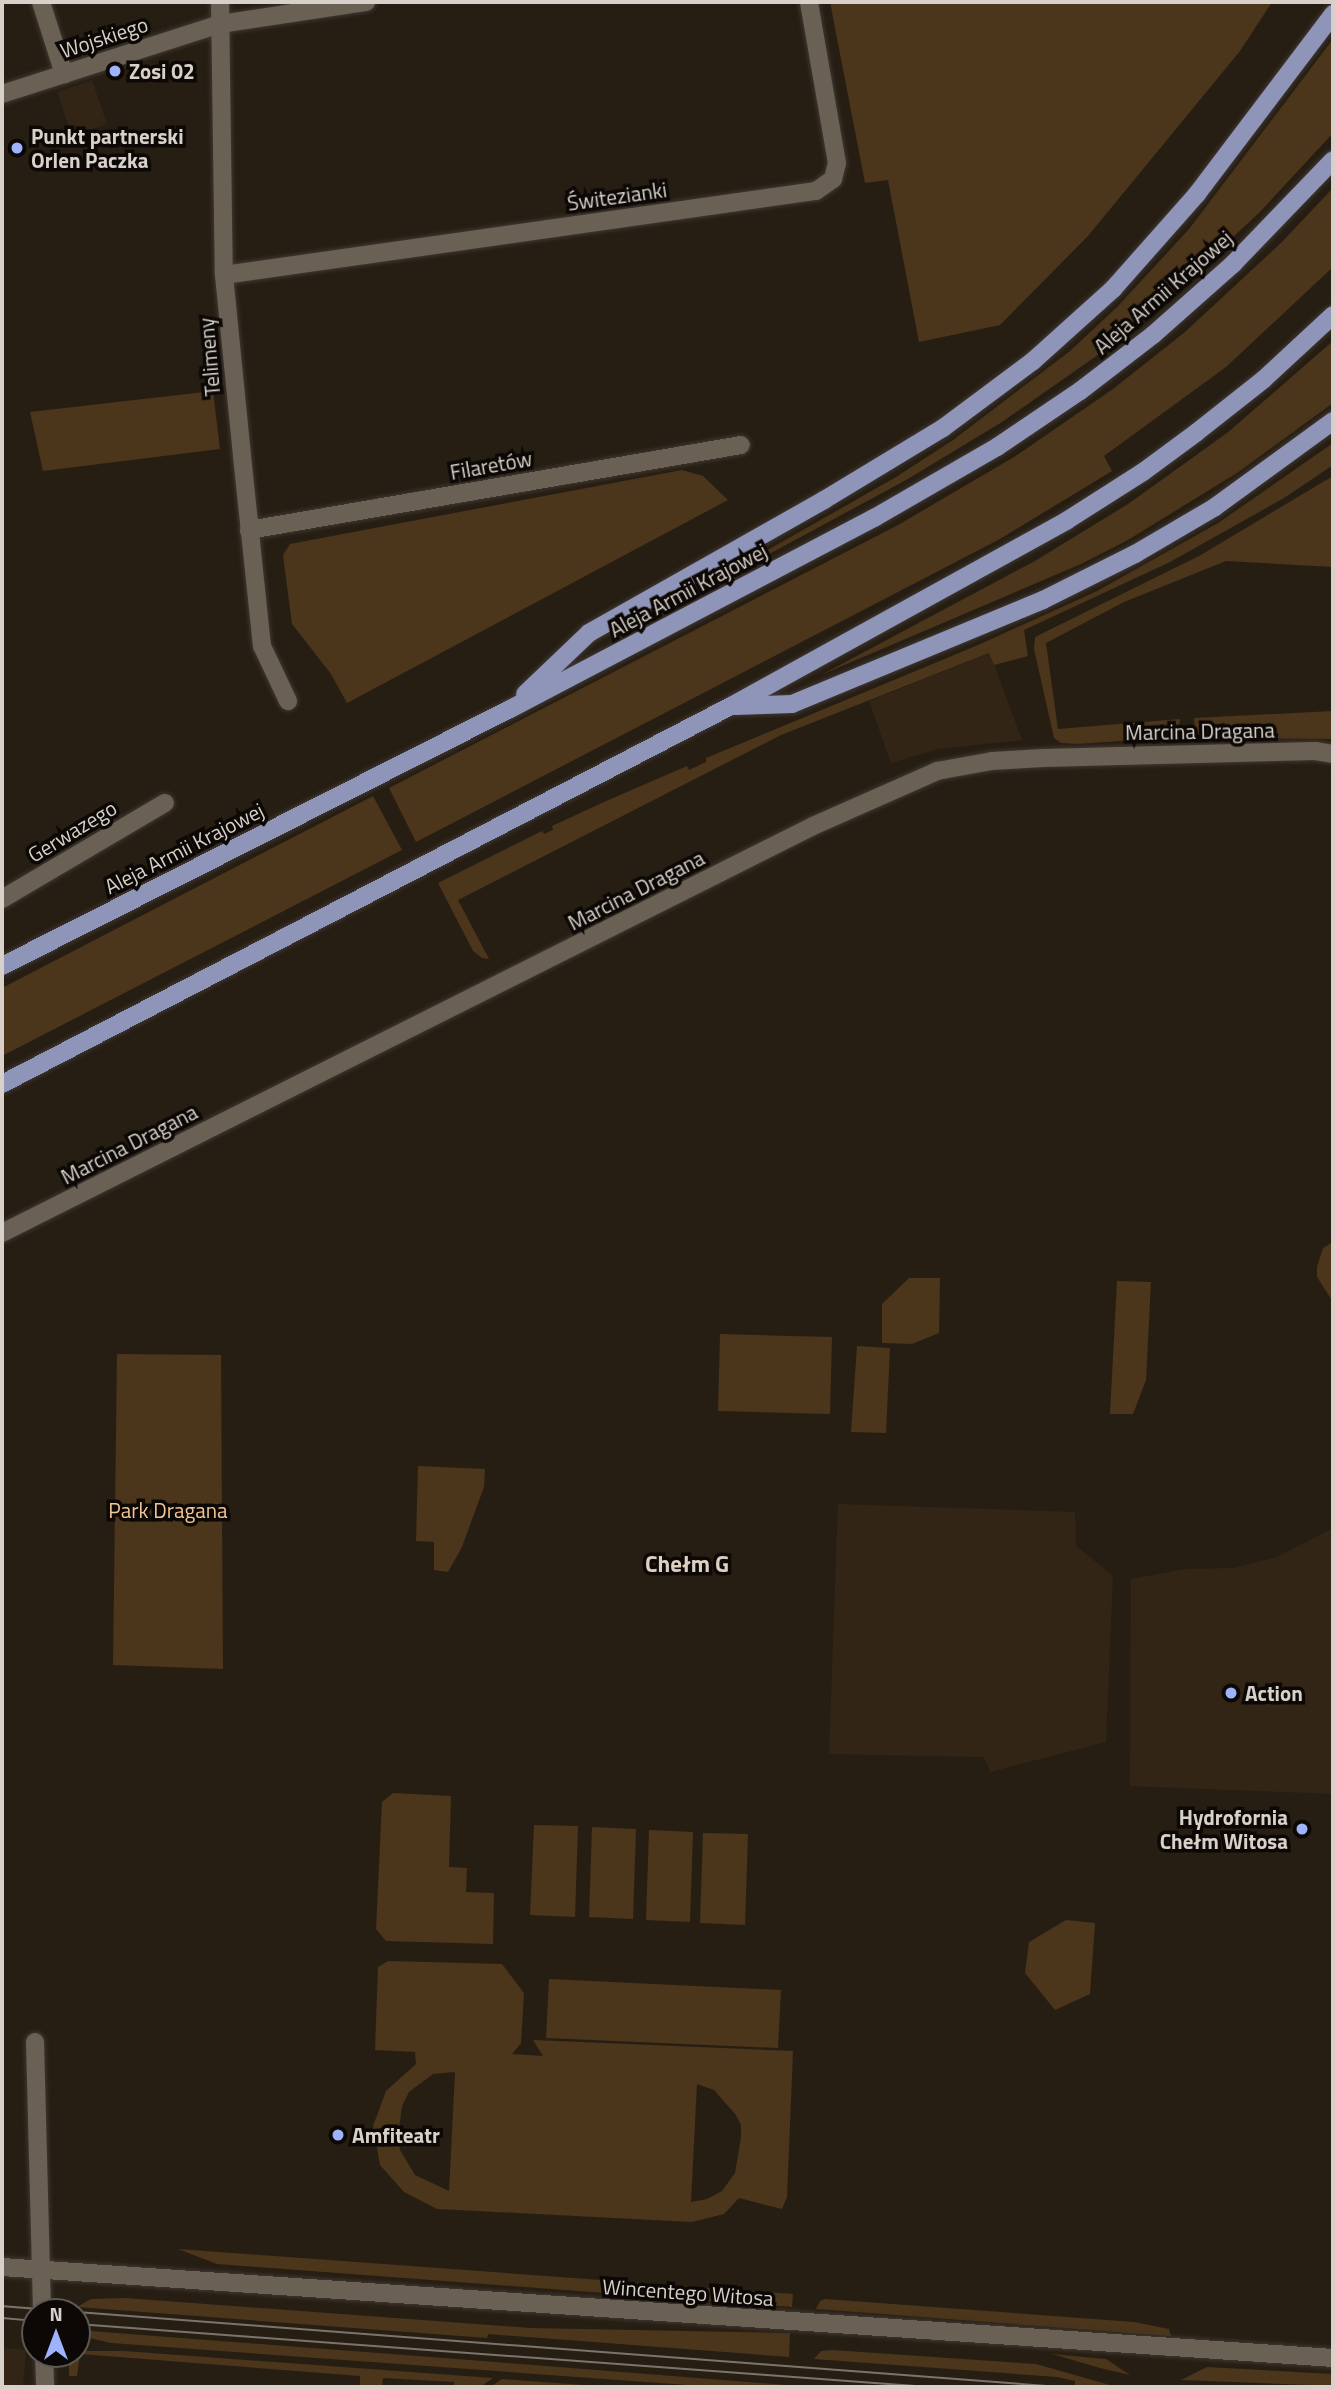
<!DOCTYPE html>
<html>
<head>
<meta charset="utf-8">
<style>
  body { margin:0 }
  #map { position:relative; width:1335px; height:2389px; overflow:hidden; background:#271e13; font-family:"Titillium Web",sans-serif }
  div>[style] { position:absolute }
  .built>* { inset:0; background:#322516 }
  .green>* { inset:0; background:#4b351b }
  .roads { filter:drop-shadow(0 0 2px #3f3832) drop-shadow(0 0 2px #3f3832) }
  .minor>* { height:18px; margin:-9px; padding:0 9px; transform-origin:9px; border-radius:9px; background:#6b6054 }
  .major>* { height:18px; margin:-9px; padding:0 9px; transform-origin:9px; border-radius:9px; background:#8e95b9 }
  .tram>* { height:2px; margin:-1px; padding:0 1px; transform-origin:1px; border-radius:1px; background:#7c746b }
  .dots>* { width:19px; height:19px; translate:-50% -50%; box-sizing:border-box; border:4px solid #0c0805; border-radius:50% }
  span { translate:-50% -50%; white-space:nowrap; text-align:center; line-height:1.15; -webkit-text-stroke:7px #0c0805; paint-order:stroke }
  .street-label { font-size:21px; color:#d7d1ca }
  .poi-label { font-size:21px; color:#d7d1ca; font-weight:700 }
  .left { translate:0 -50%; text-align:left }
  .right { translate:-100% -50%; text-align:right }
  .park-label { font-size:21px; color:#f2c593 }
  .neighbourhood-label { font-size:23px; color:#ddd0c2; font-weight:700 }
  .frame { position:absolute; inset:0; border:4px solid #d7d1ca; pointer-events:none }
  .north { position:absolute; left:21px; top:2298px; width:70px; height:70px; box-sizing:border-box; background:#0c0805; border:2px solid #5d5854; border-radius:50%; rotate:0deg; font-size:19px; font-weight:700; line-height:28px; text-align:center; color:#d7d1ca }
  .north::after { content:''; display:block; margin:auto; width:24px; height:32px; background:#9fb3fd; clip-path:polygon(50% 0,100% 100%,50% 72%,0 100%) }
</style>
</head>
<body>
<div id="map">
  <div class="built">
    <i style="clip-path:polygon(92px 80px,107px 124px,72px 136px,57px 92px)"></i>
    <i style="clip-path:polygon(990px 653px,1022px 740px,937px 749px,891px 763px,869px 701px)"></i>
    <i style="clip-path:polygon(838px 1504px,1075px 1512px,1076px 1546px,1113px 1576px,1106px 1742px,990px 1772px,984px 1757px,829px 1754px)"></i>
    <i style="clip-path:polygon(1333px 1528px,1333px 1794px,1130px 1786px,1131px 1579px,1186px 1569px,1233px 1568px,1277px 1557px)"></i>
    <i style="clip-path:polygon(2px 2348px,26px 2350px,23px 2387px,2px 2387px)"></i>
  </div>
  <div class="green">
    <i style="clip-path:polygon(830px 2px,1272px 2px,1240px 51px,1088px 236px,1000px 325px,919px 342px,888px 180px,865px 183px)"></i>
    <i style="clip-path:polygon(1333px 39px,1333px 133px,1259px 213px,1157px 307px,1102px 352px,1002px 422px,908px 479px,738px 571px,736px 568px,896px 477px,953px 440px,1070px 351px,1118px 306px,1189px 229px)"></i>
    <i style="clip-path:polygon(1333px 188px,1333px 267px,1226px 367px,1104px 456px,1112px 471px,1000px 539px,416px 842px,389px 788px,898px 525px,1014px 457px,1113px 389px,1185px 332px,1282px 242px)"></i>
    <i style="clip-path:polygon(1333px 341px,1333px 403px,1237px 473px,1128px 540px,1081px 564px,821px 675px,1035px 561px,1128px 504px,1227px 433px)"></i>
    <i style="clip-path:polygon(213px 391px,220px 449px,43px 471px,30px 412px)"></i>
    <i style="clip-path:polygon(1333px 443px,1333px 465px,1284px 498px,1170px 562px,1024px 630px,1028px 656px,994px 665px,989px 653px,781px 735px,458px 900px,489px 959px,482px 958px,473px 951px,438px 883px,542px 831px,544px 834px,553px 830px,552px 826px,604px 802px,687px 766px,689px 770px,706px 762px,706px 758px,978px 645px,1097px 591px,1218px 523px)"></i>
    <i style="clip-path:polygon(682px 470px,703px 476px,728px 500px,347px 703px,331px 674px,292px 624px,283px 555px,290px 544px)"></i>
    <i style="clip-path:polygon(1333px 476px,1333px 567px,1226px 561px,1124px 602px,1046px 643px,1058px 729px,1180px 719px,1178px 737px,1077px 744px,1061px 743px,1054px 738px,1034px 649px,1035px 637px,1199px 556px)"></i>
    <i style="clip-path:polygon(1333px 711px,1333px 739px,1207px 738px,1199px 735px,1195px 727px,1194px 718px)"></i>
    <i style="clip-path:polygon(373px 796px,402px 850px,2px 1056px,2px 988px)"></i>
    <i style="clip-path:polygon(1333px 1242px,1333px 1302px,1317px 1277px,1317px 1267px,1323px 1248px)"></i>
    <i style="clip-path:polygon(909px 1278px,940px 1278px,939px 1333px,912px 1344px,882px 1343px,882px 1304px)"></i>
    <i style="clip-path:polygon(1117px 1281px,1151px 1282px,1146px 1380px,1133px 1414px,1110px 1414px)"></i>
    <i style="clip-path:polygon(720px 1334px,832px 1337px,830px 1414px,718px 1411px)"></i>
    <i style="clip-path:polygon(857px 1346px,890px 1348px,886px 1433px,851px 1432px)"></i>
    <i style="clip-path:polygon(117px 1354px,221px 1355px,223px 1669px,113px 1665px)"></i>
    <i style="clip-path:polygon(418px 1466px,485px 1469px,484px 1487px,462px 1547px,448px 1572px,434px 1570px,434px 1542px,416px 1541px)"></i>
    <i style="clip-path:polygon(393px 1793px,451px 1796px,449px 1867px,467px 1868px,466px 1892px,494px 1893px,493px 1944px,386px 1941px,376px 1929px,382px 1802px)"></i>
    <i style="clip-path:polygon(534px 1825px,578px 1826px,575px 1917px,530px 1915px)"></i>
    <i style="clip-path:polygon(592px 1827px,636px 1829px,633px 1919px,589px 1917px)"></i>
    <i style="clip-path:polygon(649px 1830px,693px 1832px,690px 1922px,646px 1920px)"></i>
    <i style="clip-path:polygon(703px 1833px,748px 1834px,745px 1925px,700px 1923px)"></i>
    <i style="clip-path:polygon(1066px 1920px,1095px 1923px,1090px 1994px,1055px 2010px,1025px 1973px,1029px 1942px)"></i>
    <i style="clip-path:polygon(evenodd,388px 1961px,502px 1964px,524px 1993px,521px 2043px,512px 2054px,543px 2056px,533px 2040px,793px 2051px,787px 2197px,782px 2209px,739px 2198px,724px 2214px,692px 2222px,437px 2209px,404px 2192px,380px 2165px,373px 2126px,386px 2091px,416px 2064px,415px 2052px,375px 2050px,378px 1967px,388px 1961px,454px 2072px,455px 2073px,449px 2191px,415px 2175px,400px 2150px,398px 2137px,402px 2106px,409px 2092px,433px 2074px,454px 2072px,388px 1961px,697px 2084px,714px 2090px,736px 2115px,741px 2125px,741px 2137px,735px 2173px,722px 2191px,707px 2199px,691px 2202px,697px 2084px)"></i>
    <i style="clip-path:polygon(549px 1979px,781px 1990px,778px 2048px,546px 2038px)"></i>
    <i style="clip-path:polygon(178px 2249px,793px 2294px,792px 2307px,217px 2264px)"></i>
    <i style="clip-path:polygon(125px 2298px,530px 2328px,790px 2333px,789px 2357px,488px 2334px,487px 2338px,77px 2307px,91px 2299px)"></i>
    <i style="clip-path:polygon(825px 2299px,1134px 2322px,1169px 2329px,1171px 2336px,816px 2309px,820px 2301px)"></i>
    <i style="clip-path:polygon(77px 2330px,483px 2361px,787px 2385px,715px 2387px,111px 2343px,77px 2335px)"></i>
    <i style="clip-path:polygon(832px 2350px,1036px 2364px,1117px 2387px,1087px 2387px,1075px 2385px,1075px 2381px,1057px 2377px,814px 2359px,821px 2351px)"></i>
    <i style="clip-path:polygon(77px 2351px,124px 2351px,493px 2378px,480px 2387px,454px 2387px,454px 2382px,383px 2378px,382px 2387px,360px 2387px,360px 2376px,80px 2354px,77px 2376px,69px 2376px,69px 2359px)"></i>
    <i style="clip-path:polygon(1052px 2354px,1106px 2359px,1130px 2375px,1100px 2368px)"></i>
    <i style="clip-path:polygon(1207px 2367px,1333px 2374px,1333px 2386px,1181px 2380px)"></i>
    <i style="clip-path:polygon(502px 2379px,613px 2387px,490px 2387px)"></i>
  </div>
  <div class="roads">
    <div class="minor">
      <i style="left:41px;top:2px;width:76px;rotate:72.3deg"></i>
      <i style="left:220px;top:2px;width:273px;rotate:89.2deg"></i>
      <i style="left:224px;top:275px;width:182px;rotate:84.3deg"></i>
      <i style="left:242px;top:456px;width:191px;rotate:84deg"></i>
      <i style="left:262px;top:646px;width:61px;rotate:64.7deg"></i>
      <i style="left:2px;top:94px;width:229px;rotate:-17.8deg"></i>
      <i style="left:220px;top:24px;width:148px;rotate:-8.6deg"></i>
      <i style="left:224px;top:275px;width:598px;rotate:-8.08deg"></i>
      <i style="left:816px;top:191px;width:21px;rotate:-35deg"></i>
      <i style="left:833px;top:179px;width:16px;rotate:-76deg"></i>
      <i style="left:837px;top:163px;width:163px;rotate:-99.9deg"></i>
      <i style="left:249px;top:530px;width:499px;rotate:-9.8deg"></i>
      <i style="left:2px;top:899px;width:189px;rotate:-30.5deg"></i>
      <i style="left:2px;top:1233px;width:907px;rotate:-26.65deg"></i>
      <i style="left:813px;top:826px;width:136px;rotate:-23.9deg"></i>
      <i style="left:937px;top:771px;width:56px;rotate:-10.3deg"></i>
      <i style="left:992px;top:761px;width:51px;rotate:-3.4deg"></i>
      <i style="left:1043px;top:758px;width:272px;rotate:-1.5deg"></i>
      <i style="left:1315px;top:751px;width:18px;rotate:9deg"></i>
      <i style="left:35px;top:2042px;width:270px;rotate:88.5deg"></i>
      <i style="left:2px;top:2267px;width:1334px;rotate:3.91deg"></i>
      <i style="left:44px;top:2354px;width:33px;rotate:88deg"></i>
    </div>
    <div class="major">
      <i style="left:525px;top:694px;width:88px;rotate:-43.6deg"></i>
      <i style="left:589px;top:633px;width:270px;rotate:-29.5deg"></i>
      <i style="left:824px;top:500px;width:139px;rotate:-31.2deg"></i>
      <i style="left:943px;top:428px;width:112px;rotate:-36.7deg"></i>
      <i style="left:1033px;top:361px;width:108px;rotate:-42deg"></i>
      <i style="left:1113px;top:289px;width:127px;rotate:-48.5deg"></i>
      <i style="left:1197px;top:194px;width:226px;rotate:-52.9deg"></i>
      <i style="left:735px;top:706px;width:57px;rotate:-2deg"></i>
      <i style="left:792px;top:704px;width:272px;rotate:-22.5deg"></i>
      <i style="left:1043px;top:600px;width:103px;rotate:-26.6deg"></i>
      <i style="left:1135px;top:554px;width:93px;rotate:-30.4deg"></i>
      <i style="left:1215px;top:507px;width:146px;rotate:-36.1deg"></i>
      <i style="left:2px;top:966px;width:569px;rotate:-26.84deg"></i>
      <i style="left:510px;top:709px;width:411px;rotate:-27.7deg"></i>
      <i style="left:874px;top:518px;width:142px;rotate:-30deg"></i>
      <i style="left:997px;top:447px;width:100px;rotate:-34deg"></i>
      <i style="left:1080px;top:391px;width:93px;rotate:-37.6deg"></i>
      <i style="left:1154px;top:334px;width:106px;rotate:-41.5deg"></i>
      <i style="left:1233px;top:264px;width:144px;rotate:-46.1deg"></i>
      <i style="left:2px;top:1084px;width:821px;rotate:-27.41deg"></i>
      <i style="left:731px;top:706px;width:383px;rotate:-28.9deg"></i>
      <i style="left:1066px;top:521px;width:91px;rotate:-32.5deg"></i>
      <i style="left:1143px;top:472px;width:67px;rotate:-36.5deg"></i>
      <i style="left:1197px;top:432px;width:85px;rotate:-38.3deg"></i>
      <i style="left:1264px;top:379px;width:94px;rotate:-42.8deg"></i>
    </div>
  </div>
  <div class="tram">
    <i style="left:2px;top:2306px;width:73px;rotate:4.7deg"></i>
    <i style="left:77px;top:2312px;width:986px;rotate:4.36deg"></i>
    <i style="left:2px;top:2318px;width:33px;rotate:5deg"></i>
    <i style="left:77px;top:2324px;width:854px;rotate:4.23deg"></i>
  </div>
  <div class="dots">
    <i style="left:115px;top:71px;background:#9fb3fd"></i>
    <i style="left:17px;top:148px;background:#9fb3fd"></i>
    <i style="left:1231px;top:1693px;background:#9fb3fd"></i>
    <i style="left:1302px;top:1829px;background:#9fb3fd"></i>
    <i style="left:338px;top:2135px;background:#9fb3fd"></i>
  </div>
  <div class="street-label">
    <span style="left:104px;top:37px;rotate:-18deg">Wojskiego</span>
    <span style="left:617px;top:196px;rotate:-8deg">Świtezianki</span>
    <span style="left:1163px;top:292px;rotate:-41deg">Aleja Armii Krajowej</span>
    <span style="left:209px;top:357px;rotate:-95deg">Telimeny</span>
    <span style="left:491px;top:465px;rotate:-10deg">Filaretów</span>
    <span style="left:688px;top:590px;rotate:-28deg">Aleja Armii Krajowej</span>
    <span style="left:1200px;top:731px;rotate:-1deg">Marcina Dragana</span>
    <span style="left:72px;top:831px;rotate:-31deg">Gerwazego</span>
    <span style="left:184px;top:848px;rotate:-27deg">Aleja Armii Krajowej</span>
    <span style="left:636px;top:890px;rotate:-27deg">Marcina Dragana</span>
    <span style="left:129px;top:1144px;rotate:-27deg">Marcina Dragana</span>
    <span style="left:688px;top:2292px;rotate:4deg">Wincentego Witosa</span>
  </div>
  <div class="poi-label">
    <span class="left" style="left:129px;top:71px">Zosi 02</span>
    <span class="left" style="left:31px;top:148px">Punkt partnerski<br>Orlen Paczka</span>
    <span class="left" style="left:1245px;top:1693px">Action</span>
    <span class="right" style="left:1288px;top:1829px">Hydrofornia<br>Chełm Witosa</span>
    <span class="left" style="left:352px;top:2135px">Amfiteatr</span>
  </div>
  <div class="park-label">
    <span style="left:168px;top:1510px">Park Dragana</span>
  </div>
  <div class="neighbourhood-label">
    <span style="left:687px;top:1564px">Chełm G</span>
  </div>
  <div class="frame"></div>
  <div class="north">N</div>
</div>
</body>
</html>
